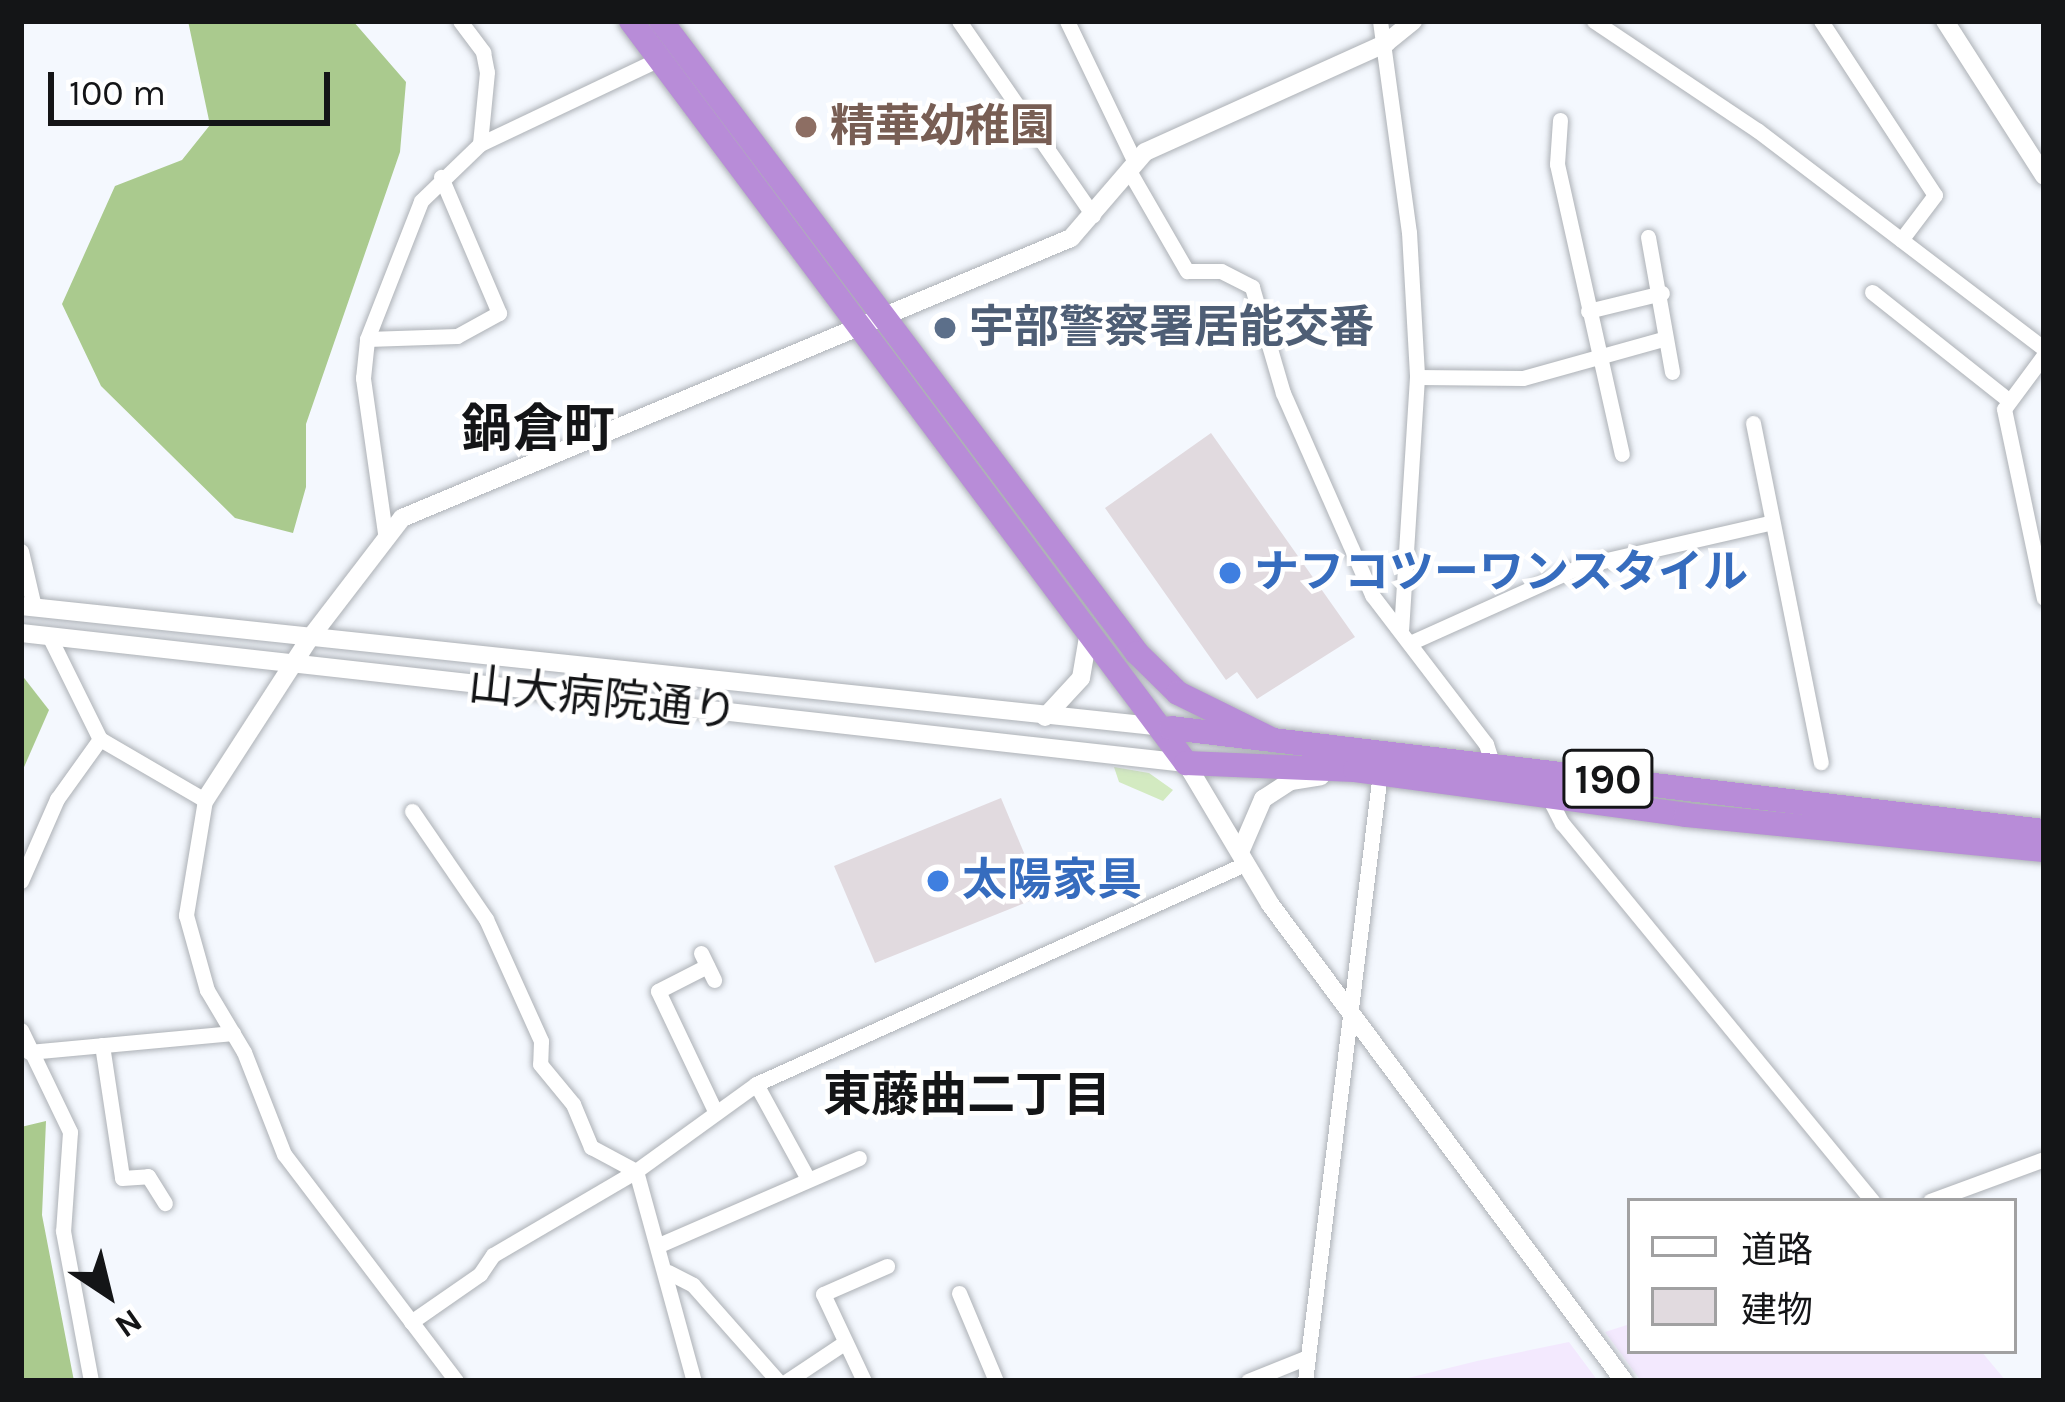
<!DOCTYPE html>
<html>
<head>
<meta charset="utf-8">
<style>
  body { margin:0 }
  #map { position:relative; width:2065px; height:1402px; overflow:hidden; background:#f4f8fe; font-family:Karla,"Noto Sans JP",sans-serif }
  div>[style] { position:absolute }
  .education>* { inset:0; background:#f3e9fe }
  .green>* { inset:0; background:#d3eac1 }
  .forest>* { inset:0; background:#aaca8e }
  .building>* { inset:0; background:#e1dadf }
  .roads { filter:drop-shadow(0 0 3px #adb1b6) drop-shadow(0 0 3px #adb1b6) }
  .minor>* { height:15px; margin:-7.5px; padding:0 7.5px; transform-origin:7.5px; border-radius:7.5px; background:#fff }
  .tertiary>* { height:18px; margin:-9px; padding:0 9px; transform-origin:9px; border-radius:9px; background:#fff }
  .trunk>* { height:24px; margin:-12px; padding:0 12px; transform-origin:12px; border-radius:12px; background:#b88cd8 }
  .dots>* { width:33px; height:33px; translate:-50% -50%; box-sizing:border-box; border:6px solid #fff; border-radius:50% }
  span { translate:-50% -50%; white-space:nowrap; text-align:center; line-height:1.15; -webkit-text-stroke:9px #fff; paint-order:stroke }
  .shield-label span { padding:3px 9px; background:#fff; border:3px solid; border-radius:9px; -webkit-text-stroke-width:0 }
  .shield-label { font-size:42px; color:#141517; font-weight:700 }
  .education-label { font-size:45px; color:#785e54; font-weight:700 }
  .left { translate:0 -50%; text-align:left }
  .service-label { font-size:45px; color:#4e5e75; font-weight:700 }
  .shop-label { font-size:45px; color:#366cbe; font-weight:700 }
  .street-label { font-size:45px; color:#141517 }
  .neighbourhood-label { font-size:48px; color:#141517; font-weight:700 }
  .quarter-label { font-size:51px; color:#141517; font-weight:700 }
  .frame { position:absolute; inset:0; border:24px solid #141517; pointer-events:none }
  .legend { position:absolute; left:1627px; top:1198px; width:390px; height:156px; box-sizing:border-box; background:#fff; border:3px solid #a1a1a2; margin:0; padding:15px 21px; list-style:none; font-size:36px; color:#141517 }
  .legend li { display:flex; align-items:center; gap:24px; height:60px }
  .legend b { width:60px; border:3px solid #a1a1a2 }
  .north { position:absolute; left:48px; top:1234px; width:120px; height:120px; -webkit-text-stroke:9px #fff; paint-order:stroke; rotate:145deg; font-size:33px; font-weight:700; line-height:48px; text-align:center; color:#141517 }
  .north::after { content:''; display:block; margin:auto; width:42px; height:54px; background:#141517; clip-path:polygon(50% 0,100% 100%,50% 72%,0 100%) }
  .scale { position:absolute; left:48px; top:72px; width:282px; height:54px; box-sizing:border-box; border:6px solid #141517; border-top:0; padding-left:15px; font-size:36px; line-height:42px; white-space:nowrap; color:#141517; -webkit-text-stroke:9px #fff; paint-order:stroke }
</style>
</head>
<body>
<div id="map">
  <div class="education">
    <i style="clip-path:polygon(1630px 1324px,1630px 1351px,1981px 1351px,2006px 1381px,1641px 1381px,1605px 1332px)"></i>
    <i style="clip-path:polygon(1569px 1342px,1598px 1381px,1396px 1381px,1477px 1361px)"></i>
  </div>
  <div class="green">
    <i style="clip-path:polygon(1114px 767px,1149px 773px,1173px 790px,1163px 801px,1119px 782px)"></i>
  </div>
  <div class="forest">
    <i style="clip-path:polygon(188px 21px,353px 21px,406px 82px,400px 152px,306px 424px,306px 487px,293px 533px,235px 518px,101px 386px,62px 304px,115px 186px,182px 160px,210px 125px)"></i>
    <i style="clip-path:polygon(21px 674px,49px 710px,21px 774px)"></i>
    <i style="clip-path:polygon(46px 1121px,42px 1215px,74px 1381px,21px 1381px,21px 1127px)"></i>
  </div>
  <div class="building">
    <i style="clip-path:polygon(1211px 433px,1355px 637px,1257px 699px,1237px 672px,1226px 680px,1105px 508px)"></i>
    <i style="clip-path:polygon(1001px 798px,1042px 896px,875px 963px,834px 866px)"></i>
  </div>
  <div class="roads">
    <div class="minor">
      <i style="left:460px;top:21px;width:39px;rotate:53deg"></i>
      <i style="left:483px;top:52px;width:20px;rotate:79deg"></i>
      <i style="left:487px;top:72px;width:72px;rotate:95.6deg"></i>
      <i style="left:959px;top:21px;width:236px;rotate:55.4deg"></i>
      <i style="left:1067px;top:21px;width:157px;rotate:64.3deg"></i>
      <i style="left:1380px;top:21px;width:213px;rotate:82.2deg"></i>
      <i style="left:1409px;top:232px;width:145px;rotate:86.8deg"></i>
      <i style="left:1417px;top:377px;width:252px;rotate:93.6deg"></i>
      <i style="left:1594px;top:21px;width:196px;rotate:33.8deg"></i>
      <i style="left:1757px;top:130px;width:361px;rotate:37.3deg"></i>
      <i style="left:1821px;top:21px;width:208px;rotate:56.8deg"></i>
      <i style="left:1935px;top:195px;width:56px;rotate:127.1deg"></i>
      <i style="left:1560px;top:120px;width:44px;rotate:93.9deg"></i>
      <i style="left:1557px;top:164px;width:297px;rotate:77.4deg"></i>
      <i style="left:1128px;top:169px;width:118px;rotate:60deg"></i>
      <i style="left:1187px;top:271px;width:34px"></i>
      <i style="left:1221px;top:271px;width:35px;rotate:27deg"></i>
      <i style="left:1252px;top:287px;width:110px;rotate:73.7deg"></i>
      <i style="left:1283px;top:393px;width:221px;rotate:66.2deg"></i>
      <i style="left:1372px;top:595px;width:188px;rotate:52.6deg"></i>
      <i style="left:1486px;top:744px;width:22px;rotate:72deg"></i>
      <i style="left:1648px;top:237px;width:137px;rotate:79.9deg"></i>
      <i style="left:1872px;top:292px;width:172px;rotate:38.4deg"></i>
      <i style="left:1588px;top:311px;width:76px;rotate:-13.7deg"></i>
      <i style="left:367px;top:339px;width:90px;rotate:-1.9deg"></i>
      <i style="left:457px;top:336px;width:48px;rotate:-28.7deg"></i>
      <i style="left:499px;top:313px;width:148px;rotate:-113.1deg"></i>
      <i style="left:2044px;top:355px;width:67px;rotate:126.5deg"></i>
      <i style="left:2004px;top:409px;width:193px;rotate:78.1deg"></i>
      <i style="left:1417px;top:377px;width:106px;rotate:0.5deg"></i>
      <i style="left:1523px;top:378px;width:148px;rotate:-15.6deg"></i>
      <i style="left:1753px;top:423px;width:346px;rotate:78.7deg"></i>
      <i style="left:385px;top:533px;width:157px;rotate:-98.1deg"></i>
      <i style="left:363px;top:378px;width:39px;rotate:-84deg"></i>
      <i style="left:367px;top:339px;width:148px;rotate:-68.6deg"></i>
      <i style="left:421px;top:201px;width:82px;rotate:-44deg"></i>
      <i style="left:480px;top:144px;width:198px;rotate:-25.4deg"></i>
      <i style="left:21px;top:551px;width:57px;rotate:76.9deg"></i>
      <i style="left:49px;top:636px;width:115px;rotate:63.7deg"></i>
      <i style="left:1412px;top:642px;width:185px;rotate:-24.2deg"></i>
      <i style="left:1581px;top:566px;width:193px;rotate:-12.9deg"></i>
      <i style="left:1547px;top:794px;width:33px;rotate:63deg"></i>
      <i style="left:1562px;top:823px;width:489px;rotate:50.6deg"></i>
      <i style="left:412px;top:811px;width:131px;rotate:55.6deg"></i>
      <i style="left:486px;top:919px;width:134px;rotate:65.7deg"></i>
      <i style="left:541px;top:1041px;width:23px;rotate:92deg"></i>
      <i style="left:540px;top:1064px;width:52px;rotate:50.5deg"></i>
      <i style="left:573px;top:1104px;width:47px;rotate:67.3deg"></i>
      <i style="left:591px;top:1147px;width:51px;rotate:28.1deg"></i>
      <i style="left:636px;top:1171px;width:218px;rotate:74.6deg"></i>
      <i style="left:21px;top:881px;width:90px;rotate:-66.3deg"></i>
      <i style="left:57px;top:799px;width:74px;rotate:-54.4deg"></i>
      <i style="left:100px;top:739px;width:121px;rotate:30.2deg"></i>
      <i style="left:205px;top:800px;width:117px;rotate:99.4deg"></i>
      <i style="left:186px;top:915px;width:78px;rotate:74.4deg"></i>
      <i style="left:207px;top:990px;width:72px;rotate:59.2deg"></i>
      <i style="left:244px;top:1052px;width:110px;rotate:68.6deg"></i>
      <i style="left:284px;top:1154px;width:285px;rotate:52.8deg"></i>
      <i style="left:701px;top:953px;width:30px;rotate:64deg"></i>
      <i style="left:707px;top:966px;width:55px;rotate:153deg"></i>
      <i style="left:658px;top:991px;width:133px;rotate:64.6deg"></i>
      <i style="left:21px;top:1030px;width:113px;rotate:64.3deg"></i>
      <i style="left:70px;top:1132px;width:99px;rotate:94deg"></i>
      <i style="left:63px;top:1231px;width:153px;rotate:79.4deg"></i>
      <i style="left:102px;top:1045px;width:134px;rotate:81.4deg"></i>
      <i style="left:122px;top:1178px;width:26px;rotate:-4deg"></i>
      <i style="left:148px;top:1176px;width:32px;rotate:58deg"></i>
      <i style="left:29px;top:1052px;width:205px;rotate:-5.3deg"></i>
      <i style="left:756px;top:1084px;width:108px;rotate:61.3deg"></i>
      <i style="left:1930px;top:1201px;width:121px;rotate:-20.2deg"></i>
      <i style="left:659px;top:1245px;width:218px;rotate:-23.5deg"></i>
      <i style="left:668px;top:1272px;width:28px;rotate:27deg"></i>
      <i style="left:693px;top:1285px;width:128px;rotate:48.5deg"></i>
      <i style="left:959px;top:1293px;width:95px;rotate:67.2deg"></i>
      <i style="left:411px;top:1322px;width:84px;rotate:-34.8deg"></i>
      <i style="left:480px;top:1274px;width:23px;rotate:-56deg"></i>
      <i style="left:493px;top:1255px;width:166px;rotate:-30.4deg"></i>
      <i style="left:636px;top:1171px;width:148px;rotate:-35.9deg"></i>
      <i style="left:756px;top:1084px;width:538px;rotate:-24.23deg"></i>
      <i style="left:787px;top:1381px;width:69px;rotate:-33.7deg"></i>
      <i style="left:864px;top:1381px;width:96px;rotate:-115.2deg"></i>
      <i style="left:823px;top:1294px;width:70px;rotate:-23.6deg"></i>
      <i style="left:1248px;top:1381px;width:61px;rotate:-22deg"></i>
      <i style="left:1305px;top:1381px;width:613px;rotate:-82.97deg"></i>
    </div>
    <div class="tertiary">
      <i style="left:1945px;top:21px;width:184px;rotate:57.4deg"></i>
      <i style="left:21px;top:606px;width:1147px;rotate:6.05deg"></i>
      <i style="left:21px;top:633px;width:1172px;rotate:6.37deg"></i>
      <i style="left:1186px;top:763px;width:164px;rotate:59.2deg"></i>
      <i style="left:1270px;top:904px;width:594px;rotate:53.42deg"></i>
      <i style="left:1045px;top:717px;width:53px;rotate:-47.3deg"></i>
      <i style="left:1081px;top:678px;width:42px;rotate:-80.3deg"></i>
      <i style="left:205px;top:800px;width:193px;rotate:-57.1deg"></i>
      <i style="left:310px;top:638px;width:151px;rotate:-52.5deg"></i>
      <i style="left:402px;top:518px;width:725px;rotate:-22.71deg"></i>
      <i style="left:1071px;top:238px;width:113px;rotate:-49.3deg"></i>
      <i style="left:1145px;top:152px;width:265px;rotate:-24.3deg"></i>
      <i style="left:1386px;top:43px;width:35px;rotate:-39deg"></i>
      <i style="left:1241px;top:850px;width:56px;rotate:-66.7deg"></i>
      <i style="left:1263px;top:799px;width:33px;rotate:-33deg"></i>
      <i style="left:1291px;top:781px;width:30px;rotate:-9deg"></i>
    </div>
    <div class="trunk">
      <i style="left:631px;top:21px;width:927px;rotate:53.2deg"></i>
      <i style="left:1186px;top:763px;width:169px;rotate:2.4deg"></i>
      <i style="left:1355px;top:770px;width:334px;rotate:7.7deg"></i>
      <i style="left:1686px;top:815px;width:360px;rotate:5.6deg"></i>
      <i style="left:661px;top:21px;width:791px;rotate:53.01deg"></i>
      <i style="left:1137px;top:653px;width:57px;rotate:44.3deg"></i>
      <i style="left:1178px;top:693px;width:106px;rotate:26.3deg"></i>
      <i style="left:1171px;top:728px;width:879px;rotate:6.73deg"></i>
    </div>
  </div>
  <div class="dots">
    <i style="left:806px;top:127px;background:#8d6e63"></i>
    <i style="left:945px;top:328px;background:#5c6f8a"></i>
    <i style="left:1230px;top:573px;background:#3f7fe0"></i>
    <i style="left:938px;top:881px;background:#3f7fe0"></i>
  </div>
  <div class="shield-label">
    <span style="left:1608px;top:779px">190</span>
  </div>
  <div class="education-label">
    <span class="left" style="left:830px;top:127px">精華幼稚園</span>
  </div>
  <div class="service-label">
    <span class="left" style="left:969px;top:328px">宇部警察署居能交番</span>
  </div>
  <div class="shop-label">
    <span class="left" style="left:1254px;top:573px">ナフコツーワンスタイル</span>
    <span class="left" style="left:962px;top:881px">太陽家具</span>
  </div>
  <div class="street-label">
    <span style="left:603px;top:699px;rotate:6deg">山大病院通り</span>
  </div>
  <div class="neighbourhood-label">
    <span style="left:967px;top:1096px">東藤曲二丁目</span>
  </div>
  <div class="quarter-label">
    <span style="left:538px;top:429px">鍋倉町</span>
  </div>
  <div class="frame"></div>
  <ul class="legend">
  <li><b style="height:15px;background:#fff"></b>道路</li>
  <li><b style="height:33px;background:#e1dadf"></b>建物</li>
  </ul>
  <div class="north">N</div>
  <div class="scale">100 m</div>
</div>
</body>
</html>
